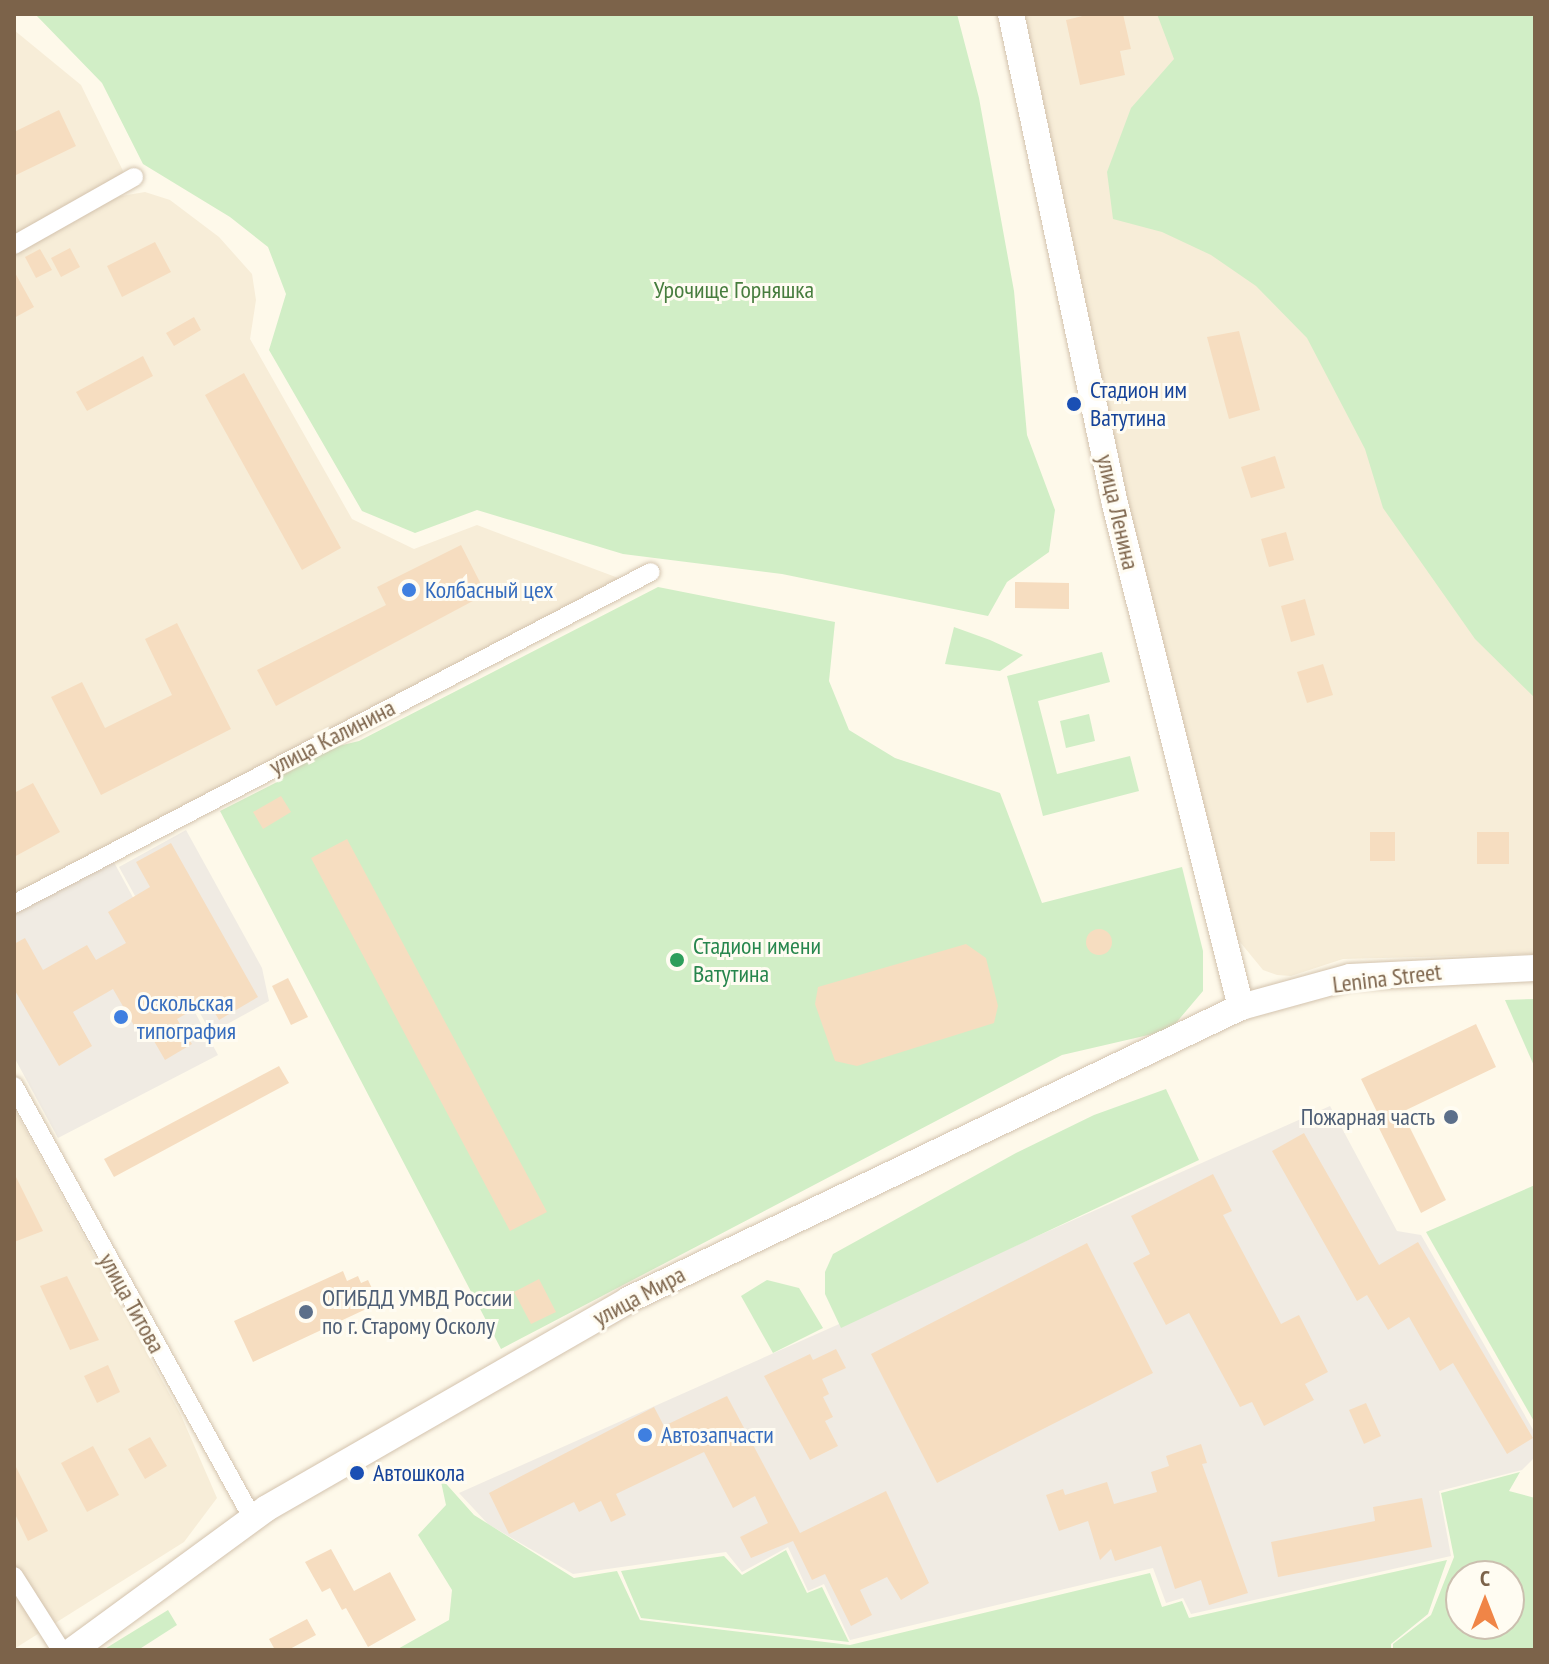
<!DOCTYPE html>
<html>
<head>
<meta charset="utf-8">
<style>
  body { margin:0 }
  #map { position:relative; width:1549px; height:1664px; overflow:hidden; background:#fef9ea; font-family:"PT Sans Narrow",sans-serif }
  div>[style] { position:absolute }
  .residential>* { inset:0; background:#f7edd8 }
  .industrial>* { inset:0; background:#f0ebe3 }
  .green>* { inset:0; background:#d1eec6 }
  .building>* { inset:0; background:#f6ddc0 }
  .round { border-radius:50% }
  .roads { filter:drop-shadow(0 0 2px #d3c3ae) drop-shadow(0 0 2px #d3c3ae) }
  .street>* { height:18px; margin:-9px; padding:0 9px; transform-origin:9px; border-radius:9px; background:#fff }
  .secondary>* { height:26px; margin:-13px; padding:0 13px; transform-origin:13px; border-radius:13px; background:#fff }
  .dots>* { width:22px; height:22px; translate:-50% -50%; box-sizing:border-box; border:4px solid #fffcf2; border-radius:50% }
  span { translate:-50% -50%; white-space:nowrap; text-align:center; line-height:1.15; -webkit-text-stroke:6px #fffcf2; paint-order:stroke }
  .park-label { font-size:24px; color:#477d3e }
  .transit-label { font-size:24px; color:#164399 }
  .left { translate:0 -50%; text-align:left }
  .street-label { font-size:24px; color:#7c634a }
  .shop-label { font-size:24px; color:#366cbe }
  .leisure-label { font-size:24px; color:#27864d }
  .service-label { font-size:24px; color:#4e5e75 }
  .right { translate:-100% -50%; text-align:right }
  .frame { position:absolute; inset:0; border:16px solid #7c634a; pointer-events:none }
  .north { position:absolute; left:1445px; top:1560px; width:80px; height:80px; box-sizing:border-box; background:#fffcf2; border:2px solid #cbbfaf; border-radius:50%; rotate:0deg; font-size:22px; font-weight:700; line-height:32px; text-align:center; color:#7c634a }
  .north::after { content:''; display:block; margin:auto; width:28px; height:36px; background:#f08547; clip-path:polygon(50% 0,100% 100%,50% 72%,0 100%) }
</style>
</head>
<body>
<div id="map">
  <div class="residential">
    <i style="clip-path:polygon(1015px 14px,1535px 14px,1535px 954px,1343px 959px,1291px 976px,1277px 975px,1263px 970px,1231px 931px,1191px 793px)"></i>
    <i style="clip-path:polygon(14px 30px,81px 85px,125px 175px,14px 239px)"></i>
    <i style="clip-path:polygon(145px 192px,170px 200px,219px 237px,252px 274px,256px 300px,250px 339px,352px 519px,414px 549px,477px 525px,621px 579px,14px 894px,14px 254px,115px 197px)"></i>
    <i style="clip-path:polygon(14px 1109px,180px 1413px,217px 1498px,184px 1542px,14px 1649px)"></i>
  </div>
  <div class="industrial">
    <i style="clip-path:polygon(186px 830px,262px 968px,269px 1001px,211px 1033px,119px 867px)"></i>
    <i style="clip-path:polygon(109px 853px,218px 1055px,58px 1138px,14px 1057px,14px 905px)"></i>
    <i style="clip-path:polygon(1330px 1106px,1397px 1231px,1421px 1235px,1535px 1433px,1535px 1457px,1522px 1470px,1439px 1491px,1451px 1556px,1191px 1614px,1183px 1598px,1166px 1603px,1153px 1568px,850px 1640px,824px 1584px,808px 1591px,788px 1547px,742px 1572px,726px 1552px,573px 1574px,488px 1524px,459px 1493px)"></i>
  </div>
  <div class="green">
    <i style="clip-path:polygon(35px 14px,957px 14px,979px 98px,1014px 291px,1027px 435px,1055px 510px,1049px 552px,1007px 582px,988px 616px,782px 574px,623px 554px,477px 510px,415px 533px,362px 511px,269px 350px,286px 294px,268px 247px,230px 217px,143px 164px,102px 83px)"></i>
    <i style="clip-path:polygon(1157px 14px,1535px 14px,1535px 698px,1475px 639px,1383px 508px,1365px 449px,1307px 338px,1256px 286px,1211px 255px,1162px 232px,1113px 219px,1107px 172px,1131px 108px,1174px 59px)"></i>
    <i style="clip-path:polygon(658px 587px,835px 622px,829px 681px,849px 730px,895px 758px,1000px 793px,1042px 903px,1182px 867px,1203px 951px,1203px 991px,1170px 1030px,1062px 1055px,501px 1349px,220px 811px,281px 780px,275px 777px,310px 753px,359px 741px)"></i>
    <i style="clip-path:polygon(954px 627px,990px 640px,1023px 655px,1000px 671px,945px 664px)"></i>
    <i style="clip-path:polygon(1102px 652px,1110px 682px,1038px 701px,1057px 774px,1130px 756px,1139px 791px,1043px 816px,1007px 676px)"></i>
    <i style="clip-path:polygon(1089px 714px,1095px 741px,1066px 748px,1060px 721px)"></i>
    <i style="clip-path:polygon(1535px 999px,1535px 1068px,1505px 1000px)"></i>
    <i style="clip-path:polygon(1166px 1089px,1199px 1160px,841px 1328px,825px 1294px,825px 1272px,833px 1254px,1016px 1153px,1094px 1115px)"></i>
    <i style="clip-path:polygon(1535px 1185px,1535px 1423px,1426px 1232px)"></i>
    <i style="clip-path:polygon(767px 1280px,799px 1288px,823px 1328px,773px 1353px,741px 1296px)"></i>
    <i style="clip-path:polygon(evenodd,1520px 1472px,1509px 1491px,1535px 1498px,1535px 1650px,1393px 1650px,1393px 1644px,1431px 1615px,1454px 1557px,1441px 1493px,1520px 1472px,1461px 1576px,1509px 1576px,1509px 1624px,1461px 1624px,1461px 1576px)"></i>
    <i style="clip-path:polygon(440px 1477px,474px 1515px,574px 1578px,617px 1571px,640px 1620px,850px 1645px,1150px 1573px,1162px 1607px,1182px 1601px,1189px 1618px,1447px 1560px,1428px 1614px,1391px 1644px,1391px 1650px,396px 1650px,449px 1620px,452px 1590px,418px 1535px,446px 1505px)"></i>
    <i style="clip-path:polygon(786px 1550px,807px 1593px,822px 1587px,849px 1642px,641px 1618px,621px 1571px,724px 1556px,742px 1575px)"></i>
    <i style="clip-path:polygon(168px 1610px,177px 1625px,138px 1650px,103px 1650px)"></i>
  </div>
  <div class="building">
    <i style="clip-path:polygon(1091px 14px,1123px 14px,1131px 49px,1120px 51px,1125px 75px,1080px 85px,1066px 20px)"></i>
    <i style="clip-path:polygon(59px 110px,76px 146px,14px 176px,14px 132px)"></i>
    <i style="clip-path:polygon(155px 242px,171px 272px,122px 297px,107px 266px)"></i>
    <i style="clip-path:polygon(70px 248px,80px 267px,61px 277px,51px 258px)"></i>
    <i style="clip-path:polygon(40px 249px,52px 270px,36px 278px,25px 257px)"></i>
    <i style="clip-path:polygon(14px 271px,34px 307px,14px 318px)"></i>
    <i style="clip-path:polygon(194px 317px,201px 330px,174px 346px,166px 333px)"></i>
    <i style="clip-path:polygon(1239px 331px,1260px 410px,1229px 419px,1207px 337px)"></i>
    <i style="clip-path:polygon(143px 356px,153px 376px,87px 411px,76px 392px)"></i>
    <i style="clip-path:polygon(244px 373px,341px 548px,302px 570px,205px 395px)"></i>
    <i style="clip-path:polygon(1275px 456px,1285px 488px,1251px 498px,1241px 467px)"></i>
    <i style="clip-path:polygon(1286px 532px,1294px 560px,1269px 567px,1261px 539px)"></i>
    <i style="clip-path:polygon(461px 545px,486px 594px,276px 706px,257px 670px,386px 605px,377px 587px)"></i>
    <i style="clip-path:polygon(1015px 582px,1069px 583px,1069px 609px,1015px 608px)"></i>
    <i style="clip-path:polygon(1305px 599px,1315px 635px,1291px 642px,1281px 606px)"></i>
    <i style="clip-path:polygon(177px 623px,231px 729px,101px 795px,51px 697px,82px 682px,105px 728px,172px 695px,145px 639px)"></i>
    <i style="clip-path:polygon(1323px 664px,1333px 695px,1307px 703px,1297px 672px)"></i>
    <i style="clip-path:polygon(33px 783px,60px 832px,14px 857px,14px 793px)"></i>
    <i style="clip-path:polygon(281px 796px,291px 812px,263px 829px,253px 812px)"></i>
    <i style="clip-path:polygon(1370px 832px,1395px 832px,1395px 861px,1370px 861px)"></i>
    <i style="clip-path:polygon(1477px 832px,1509px 832px,1509px 864px,1477px 864px)"></i>
    <i style="clip-path:polygon(347px 839px,547px 1212px,510px 1231px,311px 858px)"></i>
    <i style="clip-path:polygon(171px 843px,258px 997px,219px 1020px,208px 1001px,177px 1019px,192px 1044px,165px 1060px,147px 1029px,139px 1034px,113px 989px,73px 1012px,92px 1046px,59px 1066px,14px 989px,14px 944px,25px 938px,43px 970px,87px 945px,96px 960px,126px 943px,108px 912px,150px 887px,136px 862px)"></i>
    <i class="round" style="left:1086px;top:929px;width:26px;height:26px"></i>
    <i style="clip-path:polygon(966px 944px,986px 958px,998px 1006px,994px 1023px,857px 1066px,835px 1061px,815px 1004px,818px 987px)"></i>
    <i style="clip-path:polygon(288px 978px,308px 1017px,291px 1025px,272px 986px)"></i>
    <i style="clip-path:polygon(1476px 1024px,1496px 1067px,1402px 1112px,1446px 1200px,1421px 1213px,1373px 1116px,1378px 1114px,1361px 1079px)"></i>
    <i style="clip-path:polygon(279px 1066px,289px 1083px,114px 1177px,104px 1159px)"></i>
    <i style="clip-path:polygon(1304px 1133px,1379px 1265px,1418px 1242px,1533px 1438px,1507px 1454px,1453px 1363px,1440px 1371px,1409px 1317px,1388px 1330px,1367px 1295px,1357px 1301px,1272px 1151px)"></i>
    <i style="clip-path:polygon(14px 1173px,43px 1231px,14px 1242px)"></i>
    <i style="clip-path:polygon(1213px 1174px,1232px 1211px,1223px 1215px,1281px 1324px,1299px 1315px,1328px 1372px,1305px 1384px,1314px 1400px,1264px 1426px,1252px 1402px,1240px 1407px,1189px 1313px,1166px 1325px,1133px 1263px,1150px 1254px,1131px 1216px)"></i>
    <i style="clip-path:polygon(1087px 1243px,1153px 1373px,937px 1483px,871px 1354px)"></i>
    <i style="clip-path:polygon(343px 1271px,347px 1281px,358px 1276px,361px 1283px,368px 1280px,379px 1303px,253px 1362px,234px 1321px)"></i>
    <i style="clip-path:polygon(67px 1276px,99px 1340px,70px 1350px,40px 1286px)"></i>
    <i style="clip-path:polygon(539px 1279px,556px 1312px,531px 1324px,514px 1292px)"></i>
    <i style="clip-path:polygon(836px 1349px,846px 1368px,822px 1379px,829px 1394px,823px 1397px,833px 1417px,825px 1421px,838px 1446px,810px 1460px,764px 1376px,810px 1354px,813px 1360px)"></i>
    <i style="clip-path:polygon(108px 1365px,120px 1392px,97px 1403px,84px 1376px)"></i>
    <i style="clip-path:polygon(727px 1396px,800px 1533px,886px 1491px,929px 1583px,901px 1600px,887px 1577px,860px 1590px,872px 1615px,851px 1626px,825px 1574px,812px 1580px,793px 1541px,751px 1558px,740px 1537px,768px 1523px,755px 1496px,733px 1508px,704px 1452px,616px 1494px,626px 1515px,611px 1522px,601px 1501px,579px 1512px,574px 1502px,509px 1534px,489px 1493px,654px 1407px,664px 1426px)"></i>
    <i style="clip-path:polygon(1366px 1403px,1381px 1436px,1364px 1444px,1349px 1410px)"></i>
    <i style="clip-path:polygon(150px 1437px,167px 1466px,145px 1479px,128px 1449px)"></i>
    <i style="clip-path:polygon(1201px 1444px,1207px 1463px,1202px 1464px,1248px 1593px,1209px 1605px,1201px 1580px,1175px 1589px,1161px 1546px,1115px 1561px,1111px 1549px,1100px 1560px,1088px 1521px,1059px 1531px,1046px 1495px,1063px 1489px,1065px 1495px,1107px 1482px,1114px 1504px,1157px 1492px,1151px 1472px,1169px 1466px,1166px 1456px)"></i>
    <i style="clip-path:polygon(93px 1446px,119px 1495px,87px 1512px,61px 1463px)"></i>
    <i style="clip-path:polygon(14px 1463px,48px 1531px,28px 1541px,14px 1512px)"></i>
    <i style="clip-path:polygon(1422px 1498px,1432px 1547px,1278px 1577px,1271px 1542px,1375px 1521px,1373px 1507px)"></i>
    <i style="clip-path:polygon(331px 1549px,354px 1591px,390px 1572px,416px 1620px,368px 1647px,346px 1608px,342px 1610px,330px 1588px,322px 1592px,305px 1562px)"></i>
    <i style="clip-path:polygon(307px 1619px,316px 1635px,288px 1650px,275px 1650px,269px 1639px)"></i>
  </div>
  <div class="roads">
    <div class="street">
      <i style="left:14px;top:245px;width:138px;rotate:-29.5deg"></i>
      <i style="left:14px;top:904px;width:718px;rotate:-27.53deg"></i>
      <i style="left:14px;top:1086px;width:495px;rotate:61.1deg"></i>
      <i style="left:14px;top:1576px;width:88px;rotate:57.6deg"></i>
    </div>
    <div class="secondary">
      <i style="left:1011px;top:14px;width:501px;rotate:78.02deg"></i>
      <i style="left:1115px;top:504px;width:519px;rotate:75.94deg"></i>
      <i style="left:73px;top:1650px;width:240px;rotate:-36.2deg"></i>
      <i style="left:267px;top:1508px;width:417px;rotate:-29.9deg"></i>
      <i style="left:628px;top:1300px;width:679px;rotate:-25.55deg"></i>
      <i style="left:1241px;top:1007px;width:113px;rotate:-15.4deg"></i>
      <i style="left:1350px;top:977px;width:185px;rotate:-2.8deg"></i>
    </div>
  </div>
  <div class="dots">
    <i style="left:1074px;top:404px;background:#1a4fb4"></i>
    <i style="left:409px;top:590px;background:#3f7fe0"></i>
    <i style="left:677px;top:960px;background:#2e9e5b"></i>
    <i style="left:121px;top:1017px;background:#3f7fe0"></i>
    <i style="left:1451px;top:1117px;background:#5c6f8a"></i>
    <i style="left:306px;top:1312px;background:#5c6f8a"></i>
    <i style="left:645px;top:1435px;background:#3f7fe0"></i>
    <i style="left:357px;top:1473px;background:#1a4fb4"></i>
  </div>
  <div class="park-label">
    <span style="left:734px;top:290px">Урочище Горняшка</span>
  </div>
  <div class="transit-label">
    <span class="left" style="left:1090px;top:404px">Стадион им<br>Ватутина</span>
    <span class="left" style="left:373px;top:1473px">Автошкола</span>
  </div>
  <div class="street-label">
    <span style="left:1118px;top:512px;rotate:77deg">улица Ленина</span>
    <span style="left:332px;top:737px;rotate:-27deg">улица Калинина</span>
    <span style="left:1387px;top:978px;rotate:-7deg">Lenina Street</span>
    <span style="left:639px;top:1296px;rotate:-28deg">улица Мира</span>
    <span style="left:132px;top:1303px;rotate:61deg">улица Титова</span>
  </div>
  <div class="shop-label">
    <span class="left" style="left:425px;top:590px">Колбасный цех</span>
    <span class="left" style="left:137px;top:1017px">Оскольская<br>типография</span>
    <span class="left" style="left:661px;top:1435px">Автозапчасти</span>
  </div>
  <div class="leisure-label">
    <span class="left" style="left:693px;top:960px">Стадион имени<br>Ватутина</span>
  </div>
  <div class="service-label">
    <span class="right" style="left:1435px;top:1117px">Пожарная часть</span>
    <span class="left" style="left:322px;top:1312px">ОГИБДД УМВД России<br>по г. Старому Осколу</span>
  </div>
  <div class="frame"></div>
  <div class="north">С</div>
</div>
</body>
</html>
